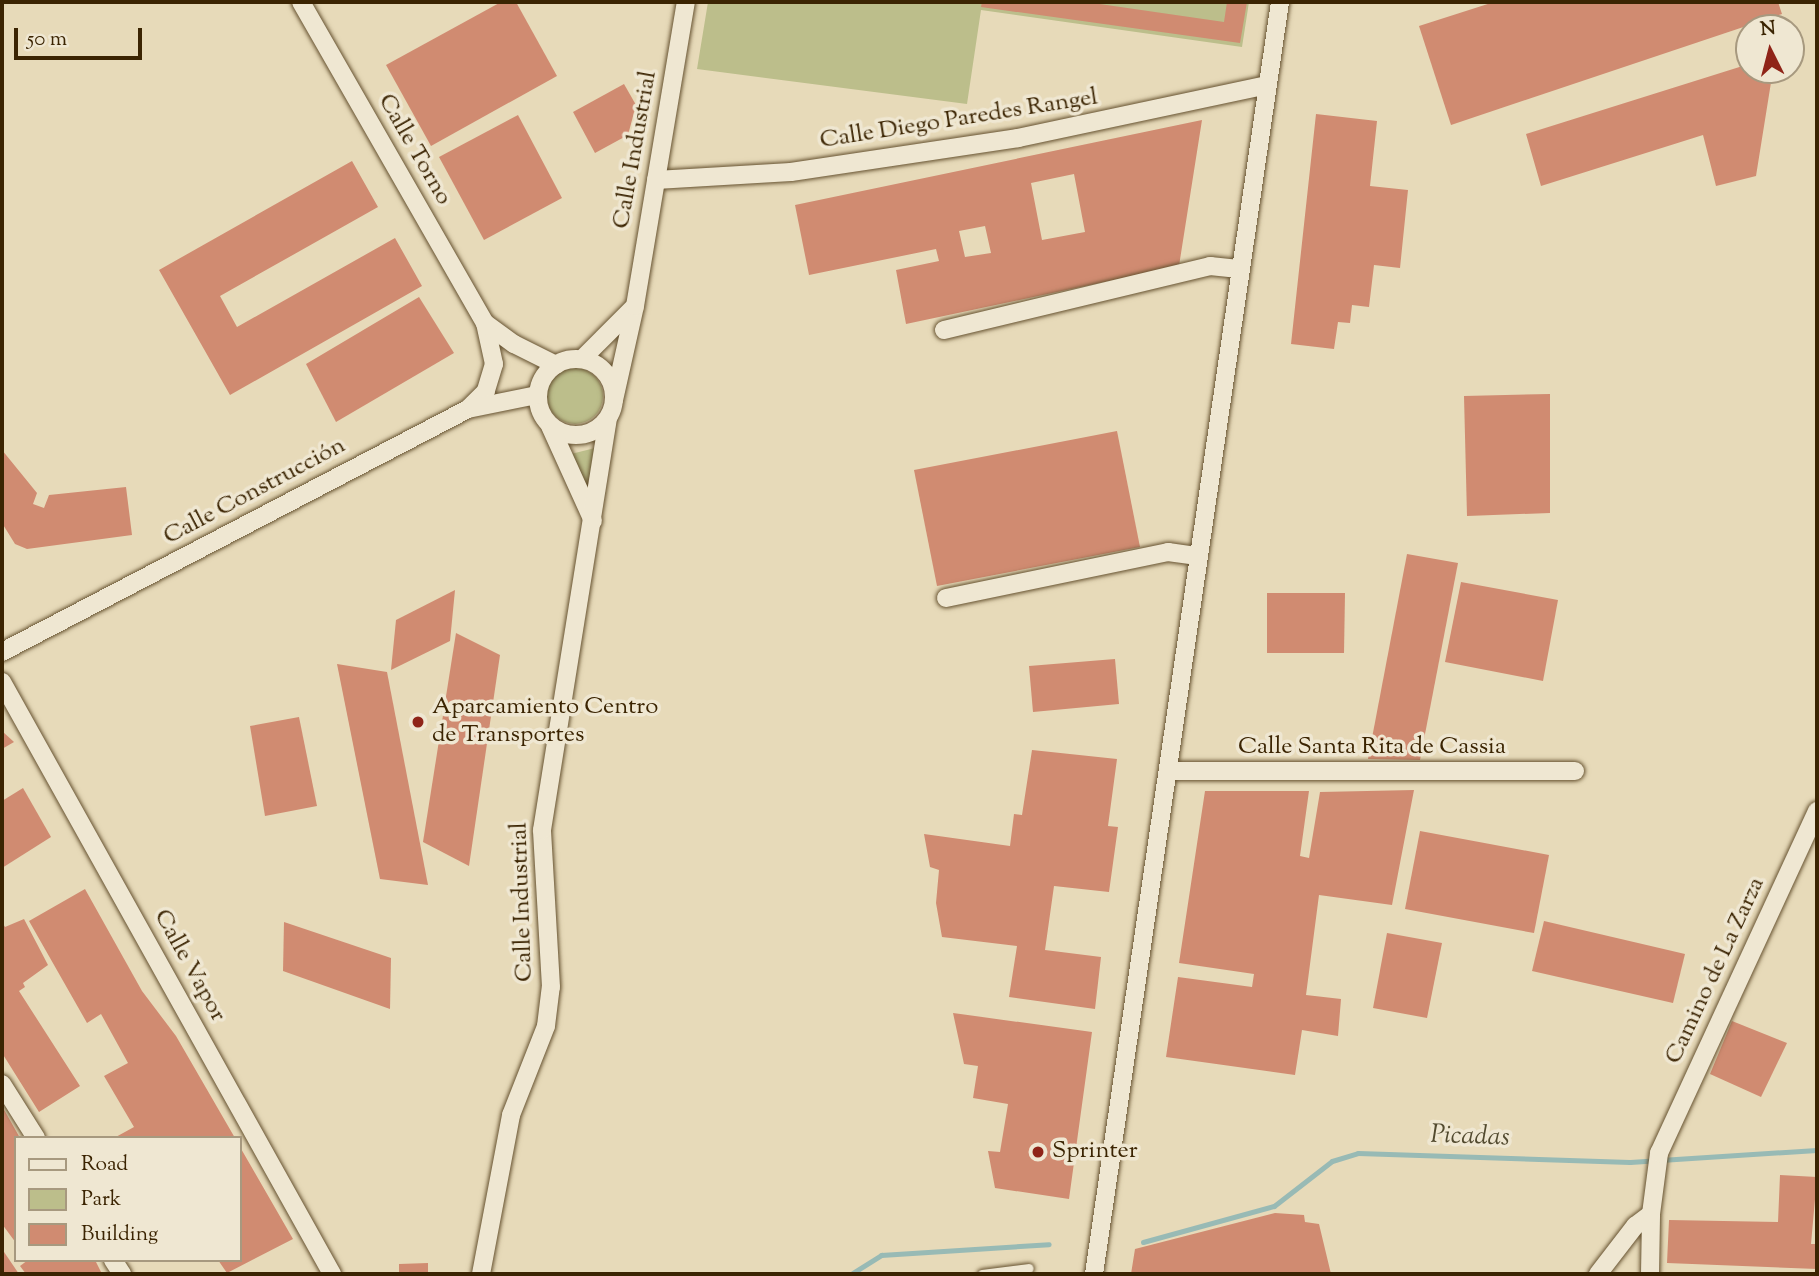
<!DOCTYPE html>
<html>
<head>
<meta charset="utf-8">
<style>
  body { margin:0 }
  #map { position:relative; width:1819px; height:1276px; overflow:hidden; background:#e7dab9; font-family:"Sorts Mill Goudy",serif }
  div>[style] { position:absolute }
  .green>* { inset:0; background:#bcbe8b }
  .round { border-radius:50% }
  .stream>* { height:5px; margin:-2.5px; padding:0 2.5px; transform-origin:2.5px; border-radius:2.5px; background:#98bab5 }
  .building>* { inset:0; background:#d08b71 }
  .roads { filter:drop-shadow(0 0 2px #665230) drop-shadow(0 0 2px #665230) }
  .lane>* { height:9px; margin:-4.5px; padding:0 4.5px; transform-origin:4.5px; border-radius:4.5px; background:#efe7d2 }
  .street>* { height:18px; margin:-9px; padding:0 9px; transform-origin:9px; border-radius:9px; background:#efe7d2 }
  .street>.ring { margin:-9px; padding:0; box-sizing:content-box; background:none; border:18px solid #efe7d2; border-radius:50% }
  .dots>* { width:19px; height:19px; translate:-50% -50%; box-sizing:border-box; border:4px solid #efe7d2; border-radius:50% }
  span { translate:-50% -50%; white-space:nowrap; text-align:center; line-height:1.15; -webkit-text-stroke:7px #efe7d2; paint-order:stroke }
  .street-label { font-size:24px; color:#3b2402 }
  .poi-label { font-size:24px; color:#3b2402 }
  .left { translate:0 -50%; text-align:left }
  .water-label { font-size:26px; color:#524a2f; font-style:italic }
  .frame { position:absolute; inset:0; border:4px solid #3b2402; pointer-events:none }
  .legend { position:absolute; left:14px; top:1136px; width:228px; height:126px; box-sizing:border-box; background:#efe7d2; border:2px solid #a7997f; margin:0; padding:9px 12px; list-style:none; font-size:21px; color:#3b2402 }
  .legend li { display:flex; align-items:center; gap:14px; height:35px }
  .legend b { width:35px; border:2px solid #a7997f }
  .north { position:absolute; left:1735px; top:14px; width:70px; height:70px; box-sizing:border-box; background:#efe7d2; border:2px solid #a7997f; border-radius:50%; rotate:354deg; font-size:19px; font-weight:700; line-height:28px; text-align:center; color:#3b2402 }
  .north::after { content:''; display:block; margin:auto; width:24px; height:32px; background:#8f2418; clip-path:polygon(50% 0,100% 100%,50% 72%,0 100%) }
  .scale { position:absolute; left:14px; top:28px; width:128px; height:32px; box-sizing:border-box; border:4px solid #3b2402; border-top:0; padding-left:9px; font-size:21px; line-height:24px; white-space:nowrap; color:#3b2402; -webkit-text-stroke:5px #efe7d2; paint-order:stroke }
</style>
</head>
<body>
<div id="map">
  <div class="green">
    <i style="clip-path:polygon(708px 2px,1249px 2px,1242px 47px,981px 10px,967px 104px,697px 69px)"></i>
    <i class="round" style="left:547px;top:368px;width:56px;height:56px"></i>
    <i style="clip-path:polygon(595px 448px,590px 487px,583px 487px,567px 455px)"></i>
  </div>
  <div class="stream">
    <i style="left:1143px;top:1242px;width:136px;rotate:-15.4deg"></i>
    <i style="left:1274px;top:1206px;width:73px;rotate:-37.8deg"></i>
    <i style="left:1332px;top:1161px;width:27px;rotate:-17deg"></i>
    <i style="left:1358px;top:1153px;width:272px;rotate:1.9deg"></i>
    <i style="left:1630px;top:1162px;width:187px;rotate:-3.7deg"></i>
    <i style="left:851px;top:1274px;width:36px;rotate:-32deg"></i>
    <i style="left:881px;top:1255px;width:168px;rotate:-3.7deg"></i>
  </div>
  <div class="building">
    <i style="clip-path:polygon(501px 2px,516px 2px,557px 76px,431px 146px,386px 65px)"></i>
    <i style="clip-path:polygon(982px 2px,1086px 2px,1224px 22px,1227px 2px,1247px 2px,1240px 43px,981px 7px)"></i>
    <i style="clip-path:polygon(1494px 2px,1778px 2px,1782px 14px,1451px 125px,1419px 26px)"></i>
    <i style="clip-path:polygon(1749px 64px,1749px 70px,1773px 70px,1756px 176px,1716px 186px,1703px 135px,1541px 186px,1526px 134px)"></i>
    <i style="clip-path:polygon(624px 84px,636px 105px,628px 135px,595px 153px,573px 112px)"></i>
    <i style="clip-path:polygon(1316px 114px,1377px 121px,1370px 186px,1408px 190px,1400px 268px,1374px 265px,1369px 307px,1352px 305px,1350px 323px,1338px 322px,1334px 349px,1291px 344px)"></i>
    <i style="clip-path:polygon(518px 115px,562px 198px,484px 240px,439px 157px)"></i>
    <i style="clip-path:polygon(evenodd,1202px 120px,1179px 266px,906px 324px,896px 270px,939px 261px,936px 249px,809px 275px,795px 205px,1202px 120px,1074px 174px,1085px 232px,1042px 240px,1031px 183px,1074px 174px,1202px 120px,985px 226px,991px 253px,965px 257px,959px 231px,985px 226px)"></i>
    <i style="clip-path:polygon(352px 161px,378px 207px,220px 296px,237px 327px,395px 238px,422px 286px,230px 395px,159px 270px)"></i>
    <i style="clip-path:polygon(419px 297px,454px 353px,336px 422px,306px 364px)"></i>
    <i style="clip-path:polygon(1550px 394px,1550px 513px,1467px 516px,1464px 396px)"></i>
    <i style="clip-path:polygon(1117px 431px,1140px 547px,937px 586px,914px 470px)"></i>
    <i style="clip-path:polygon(2px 450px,37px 493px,33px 504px,44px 508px,49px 495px,126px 487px,132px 535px,27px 549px,15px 544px,2px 523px)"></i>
    <i style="clip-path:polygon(1407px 554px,1458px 563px,1420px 760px,1368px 759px)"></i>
    <i style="clip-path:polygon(1461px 582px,1558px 600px,1543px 681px,1445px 662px)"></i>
    <i style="clip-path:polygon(455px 590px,450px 641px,391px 670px,396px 620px)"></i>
    <i style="clip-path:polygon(1267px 593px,1345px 593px,1344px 653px,1267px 653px)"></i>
    <i style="clip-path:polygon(456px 633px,500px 655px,469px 866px,423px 842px)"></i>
    <i style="clip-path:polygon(1115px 659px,1119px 704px,1033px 712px,1029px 666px)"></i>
    <i style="clip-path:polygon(337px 664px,387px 672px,428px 885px,380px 879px)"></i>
    <i style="clip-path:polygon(299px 717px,317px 806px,265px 816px,250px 726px)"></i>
    <i style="clip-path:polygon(2px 731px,14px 742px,2px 749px)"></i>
    <i style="clip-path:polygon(1032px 750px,1117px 759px,1108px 826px,1118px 827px,1109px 892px,1054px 886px,1045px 950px,1101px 957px,1095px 1009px,1009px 997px,1017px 946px,942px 937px,936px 903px,939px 870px,930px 867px,924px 834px,1010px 846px,1014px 814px,1022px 815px)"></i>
    <i style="clip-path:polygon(23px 788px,51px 837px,2px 868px,2px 801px)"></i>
    <i style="clip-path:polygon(1414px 790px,1392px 905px,1319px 895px,1306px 995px,1341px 999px,1338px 1036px,1302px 1030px,1295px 1075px,1166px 1057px,1178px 977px,1252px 987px,1254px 974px,1179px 963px,1205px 791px,1309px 791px,1300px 856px,1309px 858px,1320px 792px)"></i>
    <i style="clip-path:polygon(1420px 831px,1549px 855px,1534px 933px,1405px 909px)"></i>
    <i style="clip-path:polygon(85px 889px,142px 991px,176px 1036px,235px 1138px,114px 1138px,134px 1127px,104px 1076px,128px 1063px,101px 1014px,87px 1023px,29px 921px)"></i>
    <i style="clip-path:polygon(24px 919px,48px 965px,23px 983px,25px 987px,19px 991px,80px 1086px,39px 1112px,2px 1053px,2px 922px,5px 927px)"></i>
    <i style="clip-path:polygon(1544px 921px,1685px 954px,1673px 1003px,1532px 971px)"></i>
    <i style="clip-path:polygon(284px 922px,391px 958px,390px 1009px,283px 971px)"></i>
    <i style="clip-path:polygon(1387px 933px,1442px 943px,1427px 1018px,1373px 1008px)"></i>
    <i style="clip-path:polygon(953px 1013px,1092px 1032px,1069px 1199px,995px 1188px,988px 1151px,1000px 1152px,1008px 1104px,973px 1098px,978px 1066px,964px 1064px)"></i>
    <i style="clip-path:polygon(1732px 1021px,1787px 1043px,1761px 1097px,1710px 1074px)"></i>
    <i style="clip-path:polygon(2px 1106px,20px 1138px,16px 1138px,16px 1243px,2px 1224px)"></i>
    <i style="clip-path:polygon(240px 1147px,293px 1239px,227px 1273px,218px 1260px,240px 1260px)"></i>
    <i style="clip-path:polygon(1780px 1175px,1817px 1177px,1811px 1244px,1817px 1244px,1817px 1269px,1667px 1263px,1669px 1220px,1778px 1222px)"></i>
    <i style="clip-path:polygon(1275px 1213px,1304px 1215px,1305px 1222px,1319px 1224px,1331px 1274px,1131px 1274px,1135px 1249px)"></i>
    <i style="clip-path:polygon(2px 1249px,19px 1274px,2px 1274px)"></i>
    <i style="clip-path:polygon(28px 1260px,95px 1260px,102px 1274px,26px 1274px,20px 1266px)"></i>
    <i style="clip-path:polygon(428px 1263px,428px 1274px,399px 1274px,399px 1264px)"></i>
  </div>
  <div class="roads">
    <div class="lane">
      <i style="left:982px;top:1274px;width:47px;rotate:-7.3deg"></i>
    </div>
    <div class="street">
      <i style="left:301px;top:2px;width:370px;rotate:60.2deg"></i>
      <i style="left:485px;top:323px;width:42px;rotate:77.6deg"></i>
      <i style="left:494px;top:364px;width:28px;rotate:107deg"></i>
      <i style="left:486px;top:391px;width:25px;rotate:135deg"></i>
      <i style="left:656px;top:180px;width:135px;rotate:-3.4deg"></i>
      <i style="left:791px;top:172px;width:230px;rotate:-8.5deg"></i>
      <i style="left:1018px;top:138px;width:255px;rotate:-12deg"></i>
      <i style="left:485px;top:323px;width:36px;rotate:36deg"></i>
      <i style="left:514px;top:344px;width:47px;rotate:26.6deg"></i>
      <i style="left:944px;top:330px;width:274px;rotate:-13.5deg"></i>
      <i style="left:1210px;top:266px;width:29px;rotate:6deg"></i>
      <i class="ring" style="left:538px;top:359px;width:58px;height:58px"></i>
      <i style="left:582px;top:359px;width:72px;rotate:-45deg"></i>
      <i style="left:614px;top:400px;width:96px;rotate:-77.4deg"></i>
      <i style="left:635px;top:306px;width:308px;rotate:-80.5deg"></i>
      <i style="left:550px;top:426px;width:104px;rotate:65.6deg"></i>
      <i style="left:946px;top:598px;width:227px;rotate:-11.7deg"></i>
      <i style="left:1168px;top:552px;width:30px;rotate:8deg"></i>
      <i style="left:2px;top:652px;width:526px;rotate:-27.54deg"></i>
      <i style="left:468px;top:409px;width:70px;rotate:-11.5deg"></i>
      <i style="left:2px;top:682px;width:678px;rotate:60.86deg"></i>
      <i style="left:1170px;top:771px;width:405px"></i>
      <i style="left:2px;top:1084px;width:64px;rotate:57.8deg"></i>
      <i style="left:113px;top:1260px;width:17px;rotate:57deg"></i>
      <i style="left:481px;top:1274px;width:162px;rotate:-79.3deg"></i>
      <i style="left:511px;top:1115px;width:96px;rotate:-68.5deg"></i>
      <i style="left:546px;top:1026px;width:39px;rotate:-83deg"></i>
      <i style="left:551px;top:987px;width:157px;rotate:-93.3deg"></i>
      <i style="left:542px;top:830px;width:416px;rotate:-80.9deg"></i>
      <i style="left:1094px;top:1274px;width:1286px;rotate:-81.68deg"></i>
      <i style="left:1598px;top:1274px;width:61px;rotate:-52.4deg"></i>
      <i style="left:1635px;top:1226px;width:20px;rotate:-37deg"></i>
      <i style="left:1650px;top:1274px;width:60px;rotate:-89deg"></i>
      <i style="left:1651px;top:1214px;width:62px;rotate:-82.5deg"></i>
      <i style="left:1659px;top:1153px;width:377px;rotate:-65.2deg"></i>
    </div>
  </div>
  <div class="dots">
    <i style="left:418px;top:722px;background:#8f2418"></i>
    <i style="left:1038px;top:1152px;background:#8f2418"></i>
  </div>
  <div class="street-label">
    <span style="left:959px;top:120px;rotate:-9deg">Calle Diego Paredes Rangel</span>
    <span style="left:414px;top:150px;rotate:60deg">Calle Torno</span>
    <span style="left:636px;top:150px;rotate:-80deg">Calle Industrial</span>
    <span style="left:255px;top:492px;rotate:-28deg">Calle Construcción</span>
    <span style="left:1372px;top:748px">Calle Santa Rita de Cassia</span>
    <span style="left:523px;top:902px;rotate:-92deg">Calle Industrial</span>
    <span style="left:189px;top:966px;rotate:61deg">Calle Vapor</span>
    <span style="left:1716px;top:971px;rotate:-65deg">Camino de La Zarza</span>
  </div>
  <div class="poi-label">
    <span class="left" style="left:432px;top:722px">Aparcamiento Centro<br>de Transportes</span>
    <span class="left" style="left:1052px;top:1152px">Sprinter</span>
  </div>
  <div class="water-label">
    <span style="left:1470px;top:1137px;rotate:2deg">Picadas</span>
  </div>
  <div class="frame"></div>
  <ul class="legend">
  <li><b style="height:9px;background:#efe7d2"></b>Road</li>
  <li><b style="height:19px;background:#bcbe8b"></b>Park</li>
  <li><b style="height:19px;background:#d08b71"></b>Building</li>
  </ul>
  <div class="north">N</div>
  <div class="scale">50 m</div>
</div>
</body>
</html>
